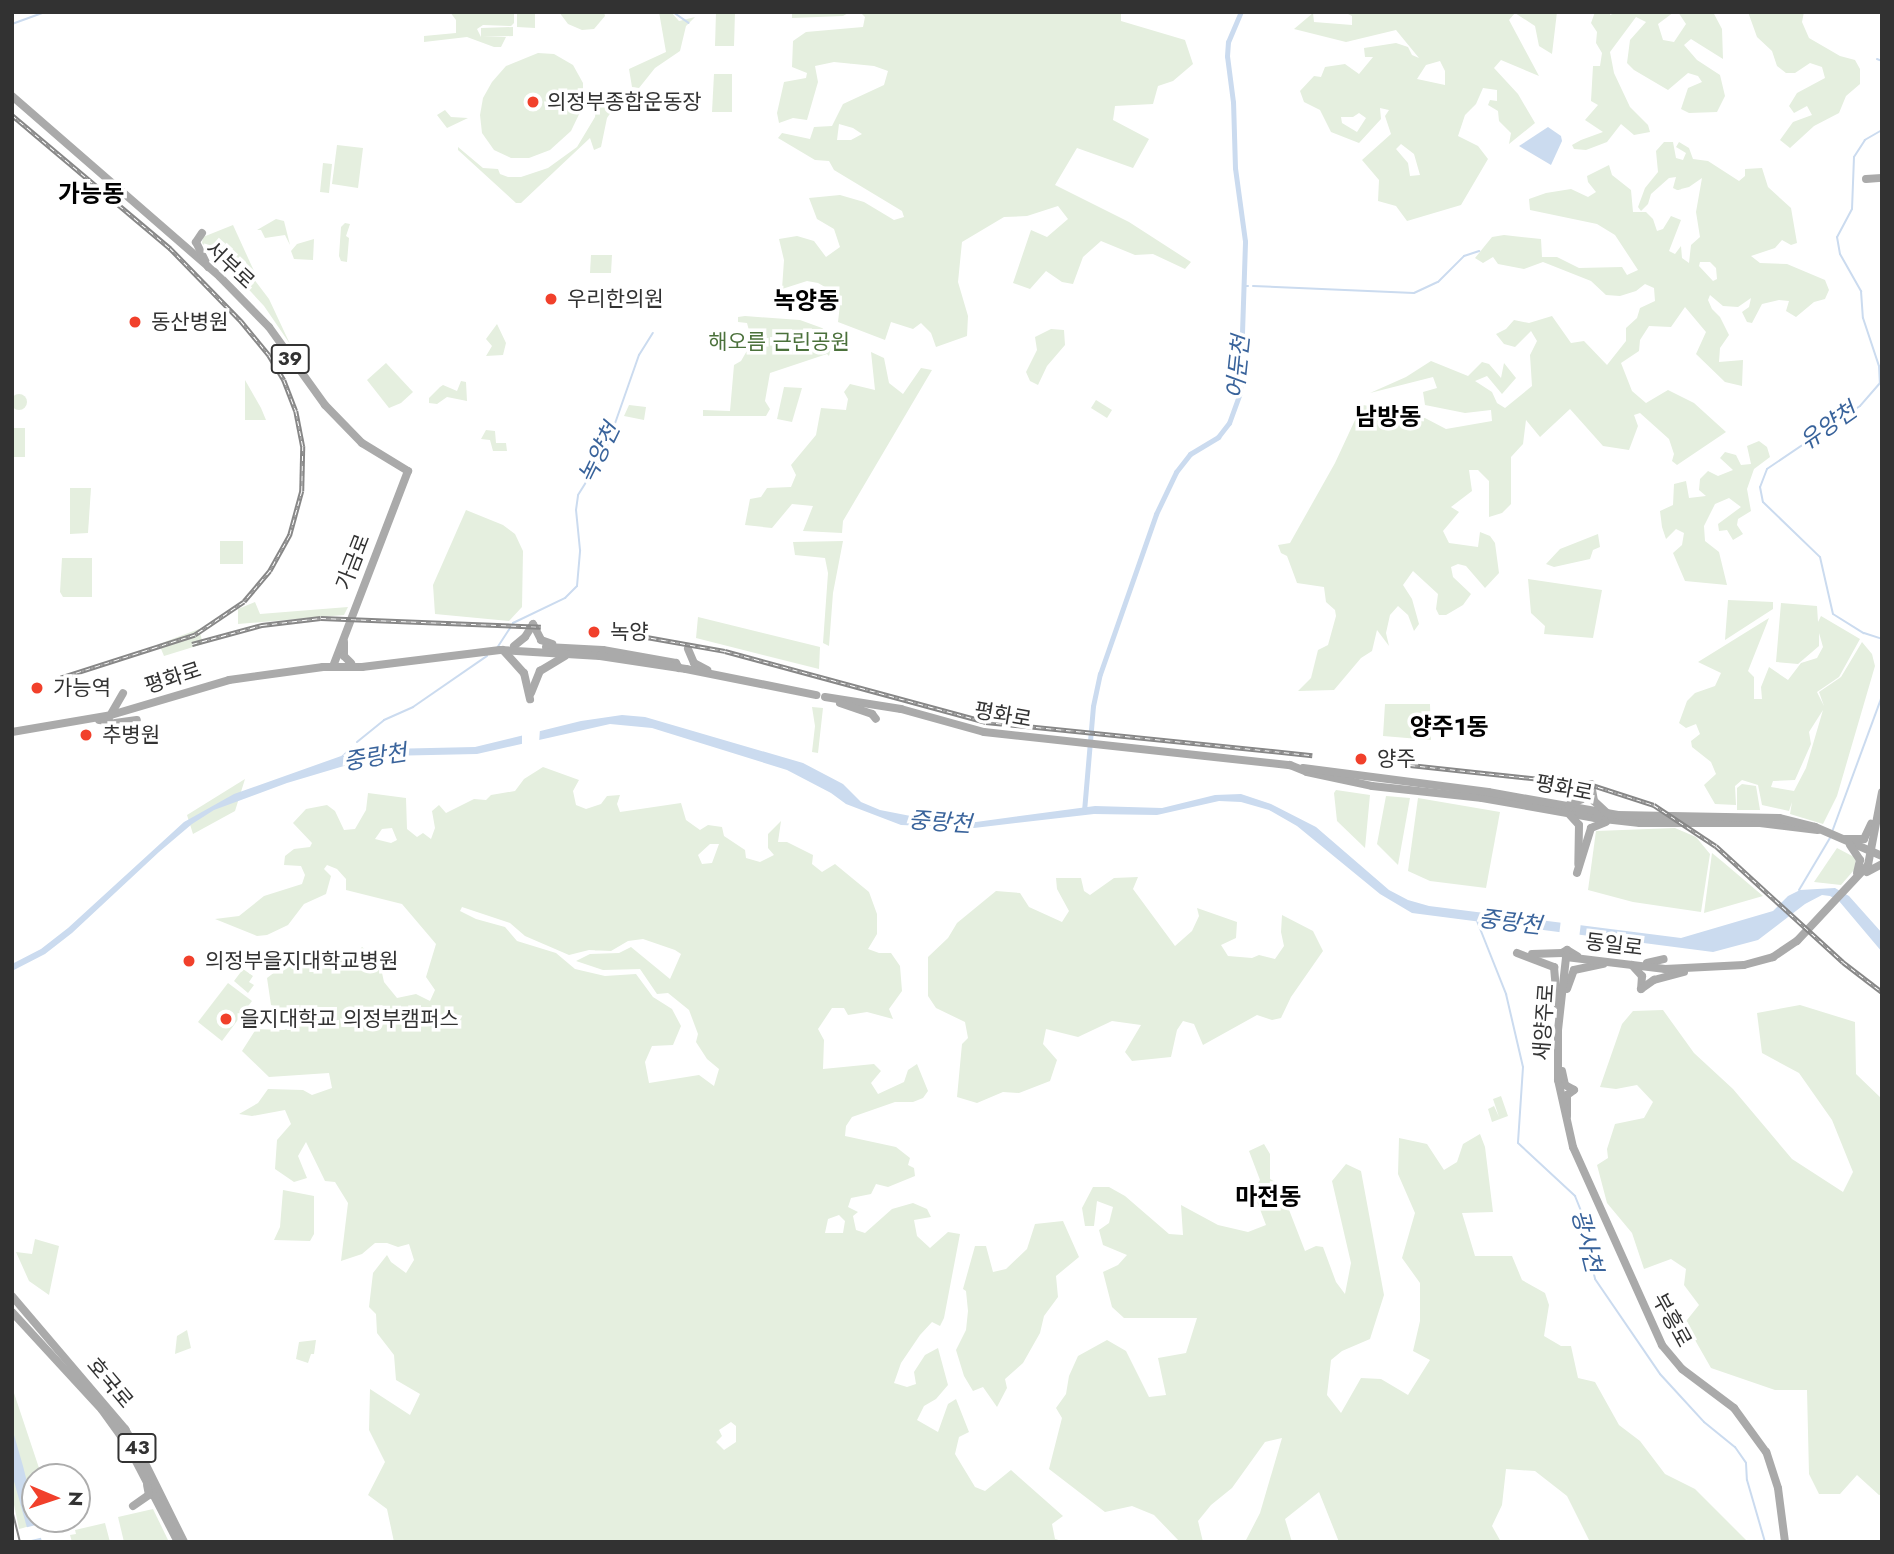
<!DOCTYPE html>
<html>
<head>
<meta charset="utf-8">
<style>
  body { margin:0 }
  #map { position:relative; width:1894px; height:1554px; overflow:hidden; background:#fff; font-family:Jost,"Noto Sans KR",sans-serif }
  div>[style] { position:absolute }
  .green>* { inset:0; background:#e5efdf }
  .round { border-radius:50% }
  .water>* { inset:0; background:#cbdbef }
  .pier>* { inset:0; background:#fff }
  .stream>* { height:2px; margin:-1px; padding:0 1px; transform-origin:1px; border-radius:1px; background:#cbdbef }
  .river>* { height:5px; margin:-2.5px; padding:0 2.5px; transform-origin:2.5px; border-radius:2.5px; background:#cbdbef }
  .major>* { height:8px; margin:-4px; padding:0 4px; transform-origin:4px; border-radius:4px; background:#aaa }
  .tram>* { height:2px; margin:-1px; padding:0 1px; transform-origin:1px; border-radius:1px; background:#878787 }
  .rail>* { height:4.5px; margin-top:-2.25px; transform-origin:0; background:repeating-linear-gradient(90deg,#fff 0 5px,#878787 0 10px); box-sizing:border-box; border-block:2px solid #878787 }
  .dots>* { width:19px; height:19px; translate:-50% -50%; box-sizing:border-box; border:4px solid #fff; border-radius:50% }
  span { translate:-50% -50%; white-space:nowrap; text-align:center; line-height:1.15; -webkit-text-stroke:7px #fff; paint-order:stroke }
  .shield-label span { padding:2px 5px; background:#fff; border:2px solid; border-radius:5px; -webkit-text-stroke-width:0 }
  .shield-label { font-size:19px; color:#323232; font-weight:700 }
  .poi-label { font-size:21px; color:#323232 }
  .left { translate:0 -50%; text-align:left }
  .street-label { font-size:21px; color:#323232 }
  .park-label { font-size:21px; color:#4b713b }
  .water-label { font-size:23px; color:#39639b; font-style:italic }
  .quarter-label { font-size:24px; color:#000; font-weight:700 }
  .frame { position:absolute; inset:0; border:14px solid #323232; pointer-events:none }
  .north { position:absolute; left:21px; top:1463px; width:70px; height:70px; box-sizing:border-box; background:#fff; border:2px solid #adadad; border-radius:50%; rotate:92deg; font-size:19px; font-weight:700; line-height:28px; text-align:center; color:#323232 }
  .north::after { content:''; display:block; margin:auto; width:24px; height:32px; background:#f1402b; clip-path:polygon(50% 0,100% 100%,50% 72%,0 100%) }
</style>
</head>
<body>
<div id="map">
  <div class="green">
    <i style="clip-path:polygon(450px 12px,514px 12px,514px 23px,511px 26px,483px 25px,477px 29px,481px 37px,481px 28px,513px 27px,513px 36px,482px 37px,506px 37px,501px 47px,494px 47px,467px 37px,424px 42px,424px 36px,456px 33px,456px 20px)"></i>
    <i style="clip-path:polygon(517px 12px,535px 12px,535px 28px,517px 27px)"></i>
    <i style="clip-path:polygon(559px 12px,604px 12px,605px 16px,594px 29px,582px 30px,568px 24px)"></i>
    <i style="clip-path:polygon(659px 12px,671px 12px,679px 21px,695px 17px,686px 26px,680px 51px,655px 68px,639px 88px,632px 87px,629px 69px,666px 52px)"></i>
    <i style="clip-path:polygon(716px 12px,735px 12px,734px 46px,715px 46px)"></i>
    <i style="clip-path:polygon(792px 12px,850px 12px,843px 16px,792px 18px)"></i>
    <i style="clip-path:polygon(evenodd,860px 12px,1121px 12px,1121px 21px,1185px 40px,1193px 64px,1173px 81px,1158px 86px,1153px 104px,1115px 106px,1113px 120px,1149px 139px,1133px 168px,1077px 148px,1055px 185px,1129px 222px,1191px 262px,1185px 269px,1153px 254px,1135px 255px,1101px 241px,1083px 257px,1073px 284px,1062px 282px,1046px 271px,1030px 289px,1013px 283px,1031px 230px,1047px 237px,1068px 219px,1058px 206px,1027px 216px,1004px 217px,962px 242px,958px 282px,968px 316px,967px 336px,936px 347px,931px 333px,921px 323px,913px 329px,891px 322px,885px 340px,838px 322px,841px 296px,818px 283px,807px 281px,782px 289px,784px 260px,779px 239px,797px 236px,814px 241px,826px 257px,840px 247px,834px 229px,817px 219px,809px 198px,840px 195px,864px 202px,894px 220px,904px 217px,902px 211px,834px 170px,829px 161px,815px 160px,778px 138px,782px 133px,810px 139px,814px 127px,832px 126px,843px 104px,884px 85px,888px 71px,874px 66px,834px 62px,815px 66px,818px 82px,807px 120px,793px 118px,779px 123px,777px 113px,784px 82px,806px 78px,807px 73px,792px 67px,793px 41px,806px 32px,863px 27px,865px 17px,860px 12px,839px 124px,853px 128px,862px 134px,851px 140px,837px 140px,839px 124px)"></i>
    <i style="clip-path:polygon(evenodd,1344px 12px,1557px 12px,1552px 54px,1539px 46px,1535px 26px,1515px 13px,1509px 20px,1539px 76px,1501px 60px,1494px 68px,1518px 94px,1535px 123px,1509px 144px,1511px 133px,1499px 121px,1498px 111px,1488px 105px,1490px 100px,1497px 101px,1497px 90px,1483px 88px,1476px 104px,1465px 115px,1458px 136px,1478px 146px,1488px 159px,1461px 205px,1407px 221px,1396px 206px,1378px 201px,1379px 180px,1362px 160px,1391px 134px,1385px 116px,1389px 110px,1380px 108px,1381px 119px,1359px 143px,1331px 132px,1320px 110px,1304px 102px,1300px 91px,1314px 76px,1321px 77px,1325px 67px,1345px 64px,1359px 74px,1373px 57px,1365px 57px,1364px 48px,1396px 43px,1408px 47px,1412px 55px,1419px 58px,1396px 30px,1346px 42px,1294px 29px,1313px 13px,1314px 22px,1352px 25px,1352px 16px,1344px 12px,1440px 61px,1445px 71px,1445px 85px,1417px 79px,1426px 65px,1440px 61px,1344px 12px,1359px 113px,1366px 118px,1357px 132px,1342px 123px,1341px 117px,1353px 117px,1359px 113px,1344px 12px,1401px 144px,1414px 154px,1420px 175px,1410px 176px,1408px 163px,1396px 149px,1401px 144px)"></i>
    <i style="clip-path:polygon(1595px 12px,1610px 12px,1610px 15px,1618px 12px,1674px 12px,1658px 24px,1663px 40px,1674px 42px,1686px 24px,1678px 12px,1713px 12px,1722px 29px,1723px 59px,1691px 39px,1684px 45px,1697px 60px,1720px 75px,1725px 96px,1717px 112px,1689px 113px,1681px 109px,1688px 88px,1702px 82px,1698px 76px,1688px 73px,1668px 90px,1634px 70px,1627px 63px,1630px 40px,1646px 22px,1636px 17px,1610px 52px,1614px 73px,1630px 107px,1648px 125px,1650px 132px,1634px 135px,1621px 124px,1607px 142px,1586px 150px,1574px 149px,1572px 145px,1581px 140px,1603px 132px,1585px 120px,1598px 105px,1591px 101px,1593px 66px,1600px 66px,1602px 53px,1596px 43px,1597px 32px,1591px 23px)"></i>
    <i style="clip-path:polygon(1748px 12px,1804px 12px,1802px 22px,1809px 38px,1840px 56px,1855px 60px,1860px 69px,1860px 84px,1846px 96px,1839px 113px,1814px 126px,1790px 148px,1780px 140px,1793px 122px,1812px 115px,1807px 106px,1794px 113px,1789px 106px,1797px 93px,1825px 78px,1822px 67px,1810px 63px,1795px 73px,1786px 73px,1777px 66px,1772px 51px,1757px 37px)"></i>
    <i style="clip-path:polygon(538px 53px,554px 54px,573px 65px,583px 83px,583px 106px,571px 131px,550px 150px,529px 158px,511px 158px,494px 150px,482px 133px,480px 115px,483px 98px,492px 82px,506px 66px)"></i>
    <i style="clip-path:polygon(714px 74px,732px 74px,732px 112px,712px 112px)"></i>
    <i style="clip-path:polygon(603px 98px,620px 99px,607px 118px,601px 147px,594px 150px,590px 138px,521px 203px,516px 203px,458px 150px,458px 147px,483px 168px,498px 169px,500px 174px,508px 177px,521px 177px,548px 168px,577px 147px,595px 117px,596px 105px)"></i>
    <i style="clip-path:polygon(445px 110px,451px 117px,468px 118px,447px 128px,437px 115px)"></i>
    <i style="clip-path:polygon(evenodd,1664px 142px,1673px 142px,1676px 158px,1683px 160px,1686px 153px,1676px 147px,1679px 142px,1689px 148px,1693px 159px,1708px 161px,1739px 181px,1745px 176px,1745px 169px,1762px 168px,1768px 187px,1791px 208px,1797px 243px,1791px 245px,1782px 240px,1775px 248px,1751px 256px,1760px 263px,1787px 264px,1825px 280px,1829px 290px,1825px 299px,1814px 302px,1796px 317px,1786px 311px,1789px 301px,1779px 300px,1762px 304px,1752px 323px,1747px 322px,1742px 312px,1749px 307px,1751px 298px,1738px 307px,1723px 306px,1710px 295px,1708px 300px,1712px 309px,1720px 317px,1729px 335px,1720px 348px,1719px 362px,1743px 360px,1742px 386px,1725px 382px,1696px 354px,1706px 332px,1685px 307px,1671px 327px,1649px 326px,1640px 340px,1639px 351px,1621px 363px,1632px 391px,1646px 403px,1668px 390px,1694px 403px,1726px 432px,1677px 465px,1672px 461px,1674px 454px,1669px 439px,1640px 413px,1634px 415px,1638px 426px,1629px 450px,1603px 446px,1570px 409px,1540px 437px,1526px 420px,1523px 444px,1511px 457px,1511px 504px,1502px 513px,1489px 517px,1489px 481px,1478px 470px,1469px 470px,1472px 491px,1451px 507px,1459px 512px,1443px 531px,1449px 543px,1478px 547px,1480px 532px,1490px 536px,1495px 543px,1499px 573px,1485px 588px,1466px 566px,1458px 564px,1451px 567px,1453px 577px,1471px 594px,1463px 605px,1446px 615px,1439px 615px,1436px 609px,1438px 594px,1413px 571px,1403px 585px,1412px 599px,1419px 624px,1414px 631px,1408px 615px,1398px 606px,1390px 615px,1386px 633px,1389px 646px,1377px 630px,1372px 651px,1361px 658px,1334px 690px,1298px 691px,1311px 678px,1318px 650px,1328px 645px,1336px 616px,1335px 610px,1326px 602px,1324px 587px,1297px 583px,1287px 556px,1281px 553px,1278px 545px,1290px 543px,1335px 463px,1362px 405px,1396px 409px,1408px 418px,1425px 418px,1446px 429px,1492px 421px,1491px 410px,1465px 413px,1425px 405px,1423px 392px,1437px 388px,1433px 377px,1370px 393px,1406px 377px,1431px 361px,1468px 376px,1482px 362px,1489px 364px,1501px 378px,1504px 363px,1516px 378px,1502px 394px,1487px 376px,1475px 381px,1492px 392px,1497px 403px,1505px 408px,1532px 386px,1530px 355px,1537px 341px,1531px 331px,1515px 347px,1504px 344px,1496px 334px,1506px 329px,1514px 320px,1529px 323px,1552px 316px,1571px 343px,1584px 341px,1607px 365px,1626px 341px,1626px 328px,1637px 318px,1640px 308px,1655px 301px,1654px 288px,1645px 284px,1636px 291px,1620px 296px,1606px 295px,1591px 281px,1543px 262px,1524px 269px,1498px 264px,1493px 257px,1483px 263px,1475px 258px,1492px 237px,1504px 235px,1541px 239px,1542px 257px,1557px 257px,1579px 268px,1622px 267px,1627px 275px,1638px 270px,1615px 235px,1597px 224px,1530px 210px,1529px 199px,1546px 193px,1571px 189px,1588px 197px,1596px 192px,1588px 182px,1587px 176px,1609px 165px,1612px 175px,1631px 190px,1633px 212px,1646px 212px,1653px 219px,1657px 231px,1663px 229px,1671px 216px,1681px 220px,1669px 251px,1675px 254px,1681px 246px,1682px 258px,1689px 263px,1691px 245px,1700px 237px,1696px 212px,1702px 178px,1689px 187px,1677px 190px,1673px 188px,1676px 177px,1669px 178px,1651px 194px,1648px 204px,1641px 211px,1638px 207px,1645px 188px,1658px 172px,1656px 151px,1664px 142px,1700px 262px,1710px 262px,1716px 268px,1717px 279px,1713px 281px,1699px 266px,1700px 262px)"></i>
    <i style="clip-path:polygon(337px 145px,363px 148px,358px 188px,332px 184px)"></i>
    <i style="clip-path:polygon(323px 163px,332px 164px,329px 193px,320px 192px)"></i>
    <i style="clip-path:polygon(276px 219px,284px 221px,290px 245px,285px 235px,265px 238px,261px 230px,257px 230px)"></i>
    <i style="clip-path:polygon(345px 223px,350px 224px,346px 236px,349px 238px,347px 262px,341px 261px,339px 256px,341px 227px)"></i>
    <i style="clip-path:polygon(233px 225px,254px 271px,239px 277px,228px 271px,202px 243px,203px 237px)"></i>
    <i style="clip-path:polygon(314px 239px,313px 260px,294px 259px,291px 251px,297px 244px)"></i>
    <i style="clip-path:polygon(591px 255px,612px 255px,611px 273px,590px 273px)"></i>
    <i style="clip-path:polygon(253px 278px,269px 299px,290px 344px,264px 306px,239px 279px)"></i>
    <i style="clip-path:polygon(745px 316px,800px 320px,822px 328px,842px 342px,837px 342px,837px 348px,831px 348px,829px 356px,827px 354px,770px 373px,765px 401px,770px 409px,766px 416px,703px 416px,703px 410px,730px 411px,734px 365px,741px 361px,752px 342px,747px 323px,738px 322px,738px 317px)"></i>
    <i style="clip-path:polygon(497px 324px,506px 343px,503px 355px,486px 356px,492px 346px,486px 339px)"></i>
    <i style="clip-path:polygon(1051px 329px,1064px 330px,1065px 345px,1047px 366px,1038px 385px,1030px 381px,1026px 372px,1037px 350px,1035px 337px)"></i>
    <i style="clip-path:polygon(871px 352px,884px 358px,889px 383px,903px 394px,921px 368px,932px 370px,843px 521px,842px 533px,803px 531px,813px 506px,792px 504px,772px 528px,745px 525px,750px 499px,761px 497px,767px 488px,791px 487px,796px 475px,791px 465px,816px 435px,821px 408px,846px 410px,848px 399px,844px 392px,850px 384px,875px 390px)"></i>
    <i style="clip-path:polygon(386px 363px,413px 392px,401px 403px,389px 408px,367px 380px)"></i>
    <i style="clip-path:polygon(245px 380px,261px 408px,266px 420px,245px 420px)"></i>
    <i style="clip-path:polygon(461px 381px,466px 382px,467px 401px,447px 397px,437px 404px,429px 403px,429px 398px,440px 387px,443px 385px,457px 391px)"></i>
    <i style="clip-path:polygon(784px 387px,802px 388px,792px 422px,777px 419px)"></i>
    <i class="round" style="left:11px;top:394px;width:16px;height:16px"></i>
    <i style="clip-path:polygon(1096px 400px,1112px 410px,1107px 418px,1091px 408px)"></i>
    <i style="clip-path:polygon(629px 405px,646px 407px,644px 420px,624px 416px)"></i>
    <i style="clip-path:polygon(12px 428px,25px 428px,25px 457px,12px 457px)"></i>
    <i style="clip-path:polygon(486px 430px,495px 431px,496px 443px,506px 443px,507px 451px,493px 451px,490px 440px,481px 439px)"></i>
    <i style="clip-path:polygon(1759px 441px,1767px 447px,1770px 457px,1754px 469px,1747px 489px,1751px 511px,1738px 519px,1737px 525px,1743px 534px,1733px 540px,1727px 530px,1719px 531px,1718px 524px,1741px 507px,1729px 498px,1715px 504px,1704px 526px,1705px 541px,1719px 552px,1727px 585px,1685px 581px,1673px 553px,1682px 545px,1684px 533px,1676px 529px,1666px 539px,1662px 527px,1660px 511px,1673px 505px,1674px 484px,1686px 481px,1689px 498px,1706px 496px,1699px 490px,1700px 479px,1708px 471px,1718px 476px,1733px 470px,1720px 458px,1725px 452px,1736px 455px,1741px 465px,1751px 464px,1747px 446px)"></i>
    <i style="clip-path:polygon(70px 488px,91px 488px,88px 533px,70px 534px)"></i>
    <i style="clip-path:polygon(466px 510px,503px 525px,515px 534px,523px 551px,522px 607px,509px 621px,435px 614px,433px 585px)"></i>
    <i style="clip-path:polygon(1598px 534px,1600px 547px,1593px 550px,1590px 559px,1554px 567px,1546px 564px,1560px 549px)"></i>
    <i style="clip-path:polygon(220px 541px,243px 541px,243px 564px,220px 564px)"></i>
    <i style="clip-path:polygon(843px 541px,833px 593px,829px 646px,823px 643px,828px 573px,825px 558px,795px 555px,793px 542px)"></i>
    <i style="clip-path:polygon(62px 558px,92px 558px,92px 597px,63px 597px,60px 592px)"></i>
    <i style="clip-path:polygon(1528px 579px,1602px 590px,1593px 638px,1544px 634px,1545px 626px,1531px 613px)"></i>
    <i style="clip-path:polygon(1728px 600px,1773px 602px,1773px 609px,1725px 640px)"></i>
    <i style="clip-path:polygon(255px 602px,260px 614px,348px 607px,344px 615px,238px 624px,238px 609px)"></i>
    <i style="clip-path:polygon(evenodd,1781px 603px,1817px 606px,1818px 622px,1821px 616px,1860px 639px,1839px 677px,1817px 692px,1824px 706px,1819px 692px,1841px 677px,1862px 642px,1872px 654px,1875px 666px,1837px 796px,1823px 824px,1790px 814px,1792px 802px,1789px 811px,1762px 805px,1758px 785px,1742px 780px,1735px 786px,1736px 805px,1715px 804px,1704px 785px,1716px 774px,1711px 762px,1692px 747px,1691px 741px,1700px 734px,1696px 724px,1686px 728px,1679px 723px,1687px 701px,1695px 693px,1715px 686px,1721px 673px,1698px 662px,1769px 618px,1748px 671px,1754px 677px,1754px 699px,1762px 699px,1761px 687px,1769px 667px,1788px 680px,1801px 663px,1817px 658px,1823px 647px,1819px 633px,1819px 646px,1798px 664px,1776px 662px,1781px 603px,1823px 710px,1806px 768px,1794px 791px,1771px 787px,1773px 781px,1795px 780px,1811px 744px,1809px 732px,1823px 710px)"></i>
    <i style="clip-path:polygon(698px 617px,820px 647px,819px 669px,696px 638px)"></i>
    <i style="clip-path:polygon(199px 629px,203px 644px,164px 656px,159px 644px)"></i>
    <i style="clip-path:polygon(1385px 704px,1430px 704px,1431px 740px,1383px 736px)"></i>
    <i style="clip-path:polygon(812px 707px,823px 708px,818px 753px,812px 752px,815px 726px)"></i>
    <i style="clip-path:polygon(evenodd,543px 767px,579px 780px,573px 791px,576px 805px,586px 809px,601px 804px,607px 796px,620px 795px,617px 804px,620px 812px,681px 803px,686px 820px,700px 830px,708px 825px,722px 827px,724px 836px,745px 850px,746px 858px,760px 862px,774px 855px,768px 848px,768px 834px,781px 821px,778px 842px,787px 842px,813px 855px,812px 864px,822px 872px,835px 864px,869px 892px,877px 914px,877px 934px,868px 949px,879px 953px,891px 953px,900px 966px,902px 991px,889px 1009px,893px 1019px,867px 1012px,848px 1015px,844px 1008px,832px 1008px,818px 1029px,824px 1040px,823px 1069px,874px 1064px,881px 1071px,871px 1083px,878px 1094px,904px 1082px,908px 1070px,917px 1064px,928px 1091px,923px 1098px,913px 1102px,895px 1102px,852px 1117px,846px 1126px,845px 1136px,896px 1147px,910px 1158px,908px 1165px,914px 1168px,915px 1176px,888px 1187px,876px 1184px,871px 1194px,851px 1198px,848px 1207px,858px 1212px,853px 1216px,856px 1230px,865px 1233px,892px 1209px,913px 1203px,927px 1209px,931px 1217px,914px 1220px,917px 1236px,930px 1248px,948px 1232px,960px 1234px,944px 1318px,940px 1326px,932px 1322px,920px 1335px,901px 1363px,894px 1383px,907px 1387px,916px 1384px,914px 1372px,925px 1355px,938px 1348px,948px 1385px,936px 1399px,924px 1406px,917px 1420px,938px 1432px,948px 1404px,956px 1399px,969px 1432px,959px 1437px,955px 1454px,975px 1487px,985px 1491px,1011px 1470px,1063px 1516px,1052px 1524px,1055px 1539px,1066px 1542px,394px 1542px,387px 1509px,368px 1495px,385px 1462px,369px 1430px,370px 1389px,410px 1415px,420px 1394px,396px 1380px,394px 1355px,377px 1333px,376px 1314px,369px 1307px,373px 1273px,387px 1255px,391px 1262px,406px 1273px,414px 1260px,409px 1244px,398px 1247px,387px 1243px,375px 1243px,362px 1254px,341px 1261px,348px 1203px,335px 1182px,325px 1181px,306px 1142px,298px 1156px,307px 1178px,294px 1182px,275px 1169px,277px 1140px,291px 1124px,285px 1110px,252px 1116px,239px 1114px,258px 1103px,268px 1089px,303px 1090px,312px 1095px,332px 1088px,329px 1073px,269px 1077px,242px 1051px,256px 1029px,284px 1030px,305px 1021px,271px 1005px,267px 978px,288px 962px,342px 957px,353px 969px,353px 957px,362px 947px,379px 959px,384px 982px,397px 998px,416px 994px,430px 1001px,435px 990px,426px 977px,436px 944px,402px 904px,346px 890px,346px 879px,337px 869px,327px 865px,324px 869px,331px 876px,326px 894px,304px 904px,288px 925px,267px 935px,257px 936px,215px 919px,239px 916px,264px 896px,302px 884px,305px 875px,301px 866px,284px 865px,285px 856px,294px 849px,310px 847px,312px 843px,293px 823px,306px 809px,327px 805px,335px 811px,344px 830px,355px 829px,366px 810px,368px 793px,406px 798px,407px 829px,417px 837px,423px 833px,431px 839px,435px 828px,432px 811px,439px 805px,446px 813px,474px 799px,486px 800px,491px 795px,515px 791px,524px 779px,543px 767px,392px 828px,397px 840px,391px 843px,375px 839px,382px 829px,392px 828px,543px 767px,710px 844px,719px 844px,712px 863px,702px 864px,698px 855px,710px 844px,543px 767px,462px 907px,510px 923px,525px 936px,569px 955px,589px 950px,611px 951px,628px 941px,643px 939px,675px 950px,681px 954px,670px 979px,631px 947px,619px 953px,590px 954px,576px 961px,603px 970px,640px 969px,657px 994px,668px 993px,689px 1010px,698px 1034px,696px 1042px,707px 1059px,719px 1069px,714px 1086px,699px 1075px,649px 1083px,645px 1062px,652px 1046px,673px 1045px,681px 1026px,672px 1009px,653px 997px,636px 974px,605px 976px,575px 969px,556px 953px,517px 941px,505px 927px,476px 919px,460px 911px,462px 907px,543px 767px,839px 1215px,845px 1221px,843px 1233px,825px 1233px,828px 1219px,839px 1215px,543px 767px,731px 1422px,736px 1426px,736px 1442px,724px 1450px,716px 1442px,722px 1436px,719px 1430px,731px 1422px)"></i>
    <i style="clip-path:polygon(245px 779px,235px 811px,193px 834px,187px 815px)"></i>
    <i style="clip-path:polygon(1742px 784px,1756px 786px,1760px 810px,1737px 810px,1737px 788px)"></i>
    <i style="clip-path:polygon(1336px 790px,1370px 795px,1365px 848px,1337px 821px,1334px 793px)"></i>
    <i style="clip-path:polygon(1386px 796px,1410px 798px,1398px 865px,1377px 844px)"></i>
    <i style="clip-path:polygon(1418px 798px,1500px 812px,1486px 888px,1430px 881px,1408px 871px)"></i>
    <i style="clip-path:polygon(1675px 828px,1696px 837px,1710px 854px,1701px 912px,1633px 902px,1588px 890px,1596px 831px)"></i>
    <i style="clip-path:polygon(1837px 848px,1856px 858px,1854px 870px,1841px 885px,1814px 882px)"></i>
    <i style="clip-path:polygon(1712px 853px,1723px 862px,1763px 896px,1704px 913px)"></i>
    <i style="clip-path:polygon(1138px 877px,1133px 889px,1175px 946px,1192px 931px,1199px 916px,1197px 908px,1237px 922px,1236px 938px,1221px 945px,1228px 956px,1252px 958px,1259px 955px,1275px 959px,1284px 946px,1281px 932px,1282px 915px,1313px 931px,1323px 951px,1291px 997px,1281px 1018px,1272px 1020px,1257px 1015px,1203px 1045px,1194px 1024px,1183px 1021px,1177px 1030px,1171px 1057px,1132px 1061px,1125px 1052px,1141px 1025px,1112px 1021px,1078px 1037px,1046px 1029px,1043px 1044px,1057px 1060px,1050px 1081px,1019px 1093px,1003px 1092px,977px 1103px,957px 1097px,962px 1044px,968px 1038px,965px 1022px,936px 1008px,928px 996px,928px 957px,948px 938px,957px 923px,996px 891px,1020px 893px,1029px 907px,1062px 922px,1069px 911px,1057px 889px,1056px 878px,1081px 878px,1084px 891px,1090px 895px,1114px 878px)"></i>
    <i style="clip-path:polygon(243px 969px,253px 976px,249px 982px,254px 985px,248px 993px,234px 981px)"></i>
    <i style="clip-path:polygon(228px 983px,252px 1001px,222px 1041px,198px 1022px)"></i>
    <i style="clip-path:polygon(1800px 1005px,1855px 1022px,1856px 1074px,1882px 1099px,1882px 1494px,1879px 1495px,1857px 1475px,1840px 1494px,1819px 1494px,1809px 1474px,1807px 1390px,1775px 1390px,1711px 1368px,1691px 1333px,1679px 1330px,1699px 1305px,1684px 1285px,1686px 1269px,1671px 1259px,1644px 1269px,1632px 1233px,1607px 1203px,1597px 1165px,1608px 1158px,1607px 1149px,1615px 1124px,1644px 1118px,1653px 1102px,1637px 1085px,1616px 1089px,1600px 1087px,1622px 1024px,1633px 1011px,1663px 1010px,1694px 1053px,1733px 1089px,1792px 1159px,1843px 1192px,1853px 1172px,1832px 1120px,1799px 1073px,1762px 1053px,1757px 1013px)"></i>
    <i style="clip-path:polygon(1501px 1096px,1508px 1116px,1492px 1122px,1488px 1109px,1494px 1106px,1499px 1117px,1493px 1099px)"></i>
    <i style="clip-path:polygon(1480px 1134px,1485px 1147px,1493px 1212px,1462px 1213px,1475px 1256px,1512px 1256px,1522px 1280px,1545px 1293px,1549px 1305px,1544px 1336px,1561px 1346px,1571px 1346px,1578px 1378px,1595px 1382px,1619px 1425px,1640px 1441px,1665px 1474px,1695px 1489px,1748px 1542px,1590px 1542px,1567px 1496px,1535px 1471px,1506px 1469px,1502px 1505px,1492px 1526px,1501px 1542px,1339px 1542px,1319px 1492px,1285px 1519px,1292px 1542px,1245px 1542px,1260px 1513px,1282px 1438px,1265px 1442px,1232px 1488px,1211px 1505px,1198px 1521px,1203px 1542px,1180px 1542px,1154px 1515px,1132px 1506px,1105px 1512px,1049px 1469px,1062px 1418px,1056px 1408px,1066px 1394px,1069px 1376px,1078px 1356px,1107px 1340px,1126px 1351px,1149px 1397px,1166px 1395px,1158px 1358px,1186px 1353px,1197px 1318px,1124px 1318px,1112px 1307px,1103px 1272px,1118px 1265px,1127px 1255px,1103px 1245px,1099px 1230px,1109px 1223px,1113px 1207px,1097px 1201px,1094px 1226px,1085px 1226px,1082px 1208px,1093px 1187px,1109px 1187px,1125px 1196px,1169px 1234px,1183px 1235px,1181px 1205px,1218px 1225px,1248px 1232px,1266px 1225px,1253px 1191px,1260px 1180px,1249px 1151px,1264px 1144px,1270px 1154px,1270px 1179px,1279px 1184px,1305px 1251px,1316px 1246px,1323px 1247px,1336px 1282px,1345px 1294px,1351px 1263px,1332px 1181px,1346px 1164px,1361px 1171px,1384px 1295px,1370px 1339px,1342px 1351px,1331px 1360px,1327px 1395px,1341px 1413px,1361px 1378px,1381px 1379px,1408px 1395px,1430px 1360px,1413px 1351px,1420px 1321px,1420px 1283px,1402px 1258px,1415px 1213px,1398px 1174px,1399px 1138px,1427px 1144px,1444px 1170px,1457px 1162px,1463px 1144px)"></i>
    <i style="clip-path:polygon(283px 1190px,314px 1196px,314px 1234px,310px 1241px,274px 1240px,280px 1227px)"></i>
    <i style="clip-path:polygon(1063px 1221px,1079px 1257px,1056px 1276px,1058px 1297px,1044px 1316px,1040px 1333px,1023px 1363px,1005px 1379px,1007px 1388px,997px 1407px,983px 1387px,973px 1391px,964px 1376px,956px 1350px,966px 1330px,968px 1311px,966px 1291px,963px 1289px,975px 1246px,986px 1246px,993px 1272px,1006px 1269px,1027px 1249px,1035px 1224px)"></i>
    <i style="clip-path:polygon(35px 1239px,59px 1246px,49px 1295px,29px 1281px,16px 1252px,32px 1254px)"></i>
    <i style="clip-path:polygon(187px 1330px,191px 1348px,175px 1354px,177px 1336px)"></i>
    <i style="clip-path:polygon(316px 1340px,314px 1354px,311px 1354px,308px 1363px,296px 1359px,299px 1342px)"></i>
    <i style="clip-path:polygon(12px 1387px,42px 1477px,35px 1477px,35px 1519px,55px 1520px,19px 1529px,12px 1495px)"></i>
    <i style="clip-path:polygon(153px 1509px,169px 1542px,124px 1542px,118px 1517px)"></i>
    <i style="clip-path:polygon(105px 1523px,110px 1542px,72px 1542px,70px 1535px,76px 1534px,75px 1530px)"></i>
  </div>
  <div class="water">
    <i style="clip-path:polygon(1548px 127px,1561px 136px,1562px 141px,1551px 165px,1519px 146px)"></i>
    <i style="clip-path:polygon(622px 715px,645px 717px,803px 763px,843px 784px,861px 802px,880px 810px,931px 820px,976px 822px,1095px 806px,1162px 808px,1215px 795px,1241px 794px,1271px 804px,1316px 827px,1389px 890px,1408px 900px,1429px 906px,1681px 938px,1773px 911px,1788px 896px,1800px 890px,1835px 888px,1849px 896px,1882px 933px,1882px 952px,1839px 901px,1830px 896px,1822px 895px,1805px 904px,1758px 940px,1713px 952px,1412px 913px,1380px 894px,1297px 826px,1269px 810px,1241px 802px,1219px 801px,1157px 815px,1094px 814px,974px 828px,901px 825px,846px 804px,831px 793px,787px 770px,652px 728px,610px 724px,477px 754px,385px 756px,364px 760px,287px 783px,214px 810px,192px 824px,159px 852px,72px 933px,45px 954px,12px 971px,12px 964px,41px 949px,68px 928px,184px 822px,234px 794px,344px 755px,386px 749px,475px 747px,581px 721px)"></i>
    <i style="clip-path:polygon(12px 1428px,23px 1466px,42px 1542px,31px 1542px,12px 1474px)"></i>
  </div>
  <div class="pier">
    <i style="clip-path:polygon(540px 728px,539px 744px,522px 748px,522px 732px)"></i>
    <i style="clip-path:polygon(1561px 919px,1581px 922px,1579px 939px,1559px 936px)"></i>
    <i style="clip-path:polygon(40px 1524px,44px 1537px,27px 1541px,24px 1528px)"></i>
  </div>
  <div class="stream">
    <i style="left:673px;top:12px;width:19px;rotate:35deg"></i>
    <i style="left:12px;top:24px;width:35px;rotate:-20deg"></i>
    <i style="left:1877px;top:59px;width:5px;rotate:22deg"></i>
    <i style="left:1882px;top:130px;width:20px;rotate:150deg"></i>
    <i style="left:1865px;top:140px;width:20px;rotate:123deg"></i>
    <i style="left:1854px;top:157px;width:52px;rotate:92.2deg"></i>
    <i style="left:1852px;top:209px;width:32px;rotate:118deg"></i>
    <i style="left:1837px;top:237px;width:17px;rotate:80deg"></i>
    <i style="left:1840px;top:254px;width:43px;rotate:60.4deg"></i>
    <i style="left:1861px;top:291px;width:27px;rotate:86deg"></i>
    <i style="left:1863px;top:318px;width:51px;rotate:71.6deg"></i>
    <i style="left:1879px;top:366px;width:17px;rotate:87deg"></i>
    <i style="left:1880px;top:383px;width:30px;rotate:131deg"></i>
    <i style="left:1860px;top:406px;width:112px;rotate:145.9deg"></i>
    <i style="left:1767px;top:469px;width:19px;rotate:111deg"></i>
    <i style="left:1760px;top:487px;width:15px;rotate:79deg"></i>
    <i style="left:1763px;top:502px;width:79px;rotate:44deg"></i>
    <i style="left:1820px;top:557px;width:58px;rotate:77.2deg"></i>
    <i style="left:1833px;top:614px;width:36px;rotate:32deg"></i>
    <i style="left:1864px;top:633px;width:19px;rotate:18deg"></i>
    <i style="left:1243px;top:286px;width:5px"></i>
    <i style="left:1253px;top:286px;width:161px;rotate:2.5deg"></i>
    <i style="left:1414px;top:293px;width:26px;rotate:-25deg"></i>
    <i style="left:1438px;top:282px;width:37px;rotate:-45deg"></i>
    <i style="left:1464px;top:256px;width:16px;rotate:-18deg"></i>
    <i style="left:497px;top:648px;width:30px;rotate:-57deg"></i>
    <i style="left:513px;top:623px;width:58px;rotate:-25.7deg"></i>
    <i style="left:565px;top:598px;width:17px;rotate:-45deg"></i>
    <i style="left:577px;top:586px;width:36px;rotate:-85deg"></i>
    <i style="left:580px;top:550px;width:40px;rotate:-95.7deg"></i>
    <i style="left:576px;top:510px;width:15px;rotate:-82deg"></i>
    <i style="left:578px;top:495px;width:51px;rotate:-57.9deg"></i>
    <i style="left:605px;top:452px;width:103px;rotate:-70.7deg"></i>
    <i style="left:639px;top:355px;width:26px;rotate:-58deg"></i>
    <i style="left:357px;top:742px;width:35px;rotate:-39deg"></i>
    <i style="left:384px;top:720px;width:32px;rotate:-24deg"></i>
    <i style="left:413px;top:707px;width:90px;rotate:-34.6deg"></i>
    <i style="left:342px;top:757px;width:13px;rotate:-45deg"></i>
    <i style="left:1832px;top:832px;width:145px;rotate:-69.8deg"></i>
    <i style="left:1799px;top:890px;width:61px;rotate:-59.2deg"></i>
    <i style="left:1477px;top:921px;width:79px;rotate:68.3deg"></i>
    <i style="left:1506px;top:994px;width:75px;rotate:76.9deg"></i>
    <i style="left:1523px;top:1067px;width:76px;rotate:93.8deg"></i>
    <i style="left:1518px;top:1143px;width:78px;rotate:42.9deg"></i>
    <i style="left:1575px;top:1196px;width:27px;rotate:68deg"></i>
    <i style="left:1585px;top:1221px;width:20px;rotate:90deg"></i>
    <i style="left:1585px;top:1241px;width:39px;rotate:75deg"></i>
    <i style="left:1595px;top:1279px;width:115px;rotate:55.6deg"></i>
    <i style="left:1660px;top:1374px;width:65px;rotate:47.5deg"></i>
    <i style="left:1704px;top:1422px;width:40px;rotate:39deg"></i>
    <i style="left:1735px;top:1447px;width:19px;rotate:55deg"></i>
    <i style="left:1746px;top:1463px;width:17px;rotate:87deg"></i>
    <i style="left:1747px;top:1480px;width:65px;rotate:73.8deg"></i>
  </div>
  <div class="river">
    <i style="left:1084px;top:811px;width:105px;rotate:-85.1deg"></i>
    <i style="left:1093px;top:706px;width:33px;rotate:-78deg"></i>
    <i style="left:1100px;top:674px;width:170px;rotate:-70.7deg"></i>
    <i style="left:1156px;top:514px;width:47px;rotate:-64.5deg"></i>
    <i style="left:1176px;top:472px;width:23px;rotate:-52deg"></i>
    <i style="left:1190px;top:454px;width:33px;rotate:-31deg"></i>
    <i style="left:1218px;top:437px;width:18px;rotate:-52deg"></i>
    <i style="left:1229px;top:423px;width:32px;rotate:-70deg"></i>
    <i style="left:1240px;top:393px;width:152px;rotate:-88.1deg"></i>
    <i style="left:1245px;top:241px;width:74px;rotate:-97.8deg"></i>
    <i style="left:1235px;top:168px;width:66px;rotate:-91.7deg"></i>
    <i style="left:1233px;top:102px;width:46px;rotate:-97.4deg"></i>
    <i style="left:1227px;top:56px;width:14px;rotate:-86deg"></i>
    <i style="left:1228px;top:42px;width:33px;rotate:-67deg"></i>
  </div>
  <div class="major">
    <i style="left:12px;top:96px;width:276px;rotate:41deg"></i>
    <i style="left:220px;top:277px;width:70px;rotate:45.6deg"></i>
    <i style="left:269px;top:327px;width:96px;rotate:54.3deg"></i>
    <i style="left:325px;top:405px;width:53px;rotate:45.8deg"></i>
    <i style="left:362px;top:443px;width:54px;rotate:31.3deg"></i>
    <i style="left:408px;top:471px;width:209px;rotate:111deg"></i>
    <i style="left:1866px;top:179px;width:16px;rotate:-4deg"></i>
    <i style="left:202px;top:233px;width:11px;rotate:124deg"></i>
    <i style="left:196px;top:242px;width:28px;rotate:64deg"></i>
    <i style="left:344px;top:642px;width:14px;rotate:90deg"></i>
    <i style="left:344px;top:656px;width:10px;rotate:45deg"></i>
    <i style="left:514px;top:646px;width:14px;rotate:-39deg"></i>
    <i style="left:525px;top:637px;width:15px;rotate:-58deg"></i>
    <i style="left:533px;top:624px;width:18px;rotate:63deg"></i>
    <i style="left:541px;top:640px;width:12px;rotate:20deg"></i>
    <i style="left:546px;top:647px;width:57px;rotate:3deg"></i>
    <i style="left:603px;top:650px;width:74px;rotate:10.1deg"></i>
    <i style="left:676px;top:663px;width:6px;rotate:59deg"></i>
    <i style="left:688px;top:649px;width:15px;rotate:67deg"></i>
    <i style="left:694px;top:663px;width:15px;rotate:28deg"></i>
    <i style="left:503px;top:650px;width:31px;rotate:48deg"></i>
    <i style="left:524px;top:673px;width:27px;rotate:77deg"></i>
    <i style="left:531px;top:693px;width:24px;rotate:-68deg"></i>
    <i style="left:540px;top:671px;width:29px;rotate:-31deg"></i>
    <i style="left:825px;top:697px;width:77px;rotate:9deg"></i>
    <i style="left:901px;top:709px;width:86px;rotate:15.5deg"></i>
    <i style="left:984px;top:732px;width:308px;rotate:6.2deg"></i>
    <i style="left:1290px;top:765px;width:18px;rotate:22deg"></i>
    <i style="left:1307px;top:772px;width:66px;rotate:12.2deg"></i>
    <i style="left:1372px;top:786px;width:111px;rotate:6.2deg"></i>
    <i style="left:1482px;top:798px;width:115px;rotate:10deg"></i>
    <i style="left:1595px;top:818px;width:45px;rotate:6.3deg"></i>
    <i style="left:1640px;top:823px;width:120px"></i>
    <i style="left:1760px;top:823px;width:58px;rotate:6.9deg"></i>
    <i style="left:840px;top:703px;width:34px;rotate:19deg"></i>
    <i style="left:872px;top:714px;width:6px;rotate:51deg"></i>
    <i style="left:111px;top:714px;width:24px;rotate:-60deg"></i>
    <i style="left:99px;top:720px;width:10px;rotate:6deg"></i>
    <i style="left:109px;top:721px;width:8px;rotate:90deg"></i>
    <i style="left:115px;top:723px;width:22px;rotate:-8deg"></i>
    <i style="left:12px;top:732px;width:100px;rotate:-9.7deg"></i>
    <i style="left:111px;top:715px;width:123px;rotate:-16.5deg"></i>
    <i style="left:229px;top:680px;width:95px;rotate:-7.9deg"></i>
    <i style="left:323px;top:667px;width:39px"></i>
    <i style="left:362px;top:667px;width:139px;rotate:-7deg"></i>
    <i style="left:500px;top:650px;width:100px;rotate:3.4deg"></i>
    <i style="left:600px;top:656px;width:87px;rotate:8.6deg"></i>
    <i style="left:686px;top:669px;width:133px;rotate:11.3deg"></i>
    <i style="left:1303px;top:768px;width:187px;rotate:7.4deg"></i>
    <i style="left:1488px;top:792px;width:132px;rotate:10deg"></i>
    <i style="left:1618px;top:815px;width:161px;rotate:1.1deg"></i>
    <i style="left:1779px;top:818px;width:37px;rotate:14deg"></i>
    <i style="left:1815px;top:827px;width:73px;rotate:23.4deg"></i>
    <i style="left:1591px;top:784px;width:17px;rotate:80deg"></i>
    <i style="left:1594px;top:801px;width:18px;rotate:43deg"></i>
    <i style="left:1569px;top:805px;width:14px;rotate:-25deg"></i>
    <i style="left:1582px;top:799px;width:17px;rotate:-59deg"></i>
    <i style="left:1570px;top:815px;width:13px;rotate:48deg"></i>
    <i style="left:1579px;top:825px;width:39px;rotate:91deg"></i>
    <i style="left:1845px;top:839px;width:19px"></i>
    <i style="left:1864px;top:839px;width:17px;rotate:-65deg"></i>
    <i style="left:1850px;top:845px;width:18px;rotate:56deg"></i>
    <i style="left:1860px;top:860px;width:13px;rotate:103deg"></i>
    <i style="left:1867px;top:872px;width:17px;rotate:-28deg"></i>
    <i style="left:1577px;top:873px;width:47px;rotate:-72.7deg"></i>
    <i style="left:1591px;top:828px;width:16px;rotate:-22deg"></i>
    <i style="left:1517px;top:953px;width:40px;rotate:21deg"></i>
    <i style="left:1554px;top:967px;width:37px;rotate:85deg"></i>
    <i style="left:1532px;top:954px;width:30px;rotate:-2deg"></i>
    <i style="left:1562px;top:953px;width:6px;rotate:-31deg"></i>
    <i style="left:1567px;top:950px;width:12px;rotate:31deg"></i>
    <i style="left:1647px;top:963px;width:17px;rotate:-13deg"></i>
    <i style="left:1632px;top:965px;width:15px;rotate:48deg"></i>
    <i style="left:1642px;top:976px;width:13px;rotate:94deg"></i>
    <i style="left:1567px;top:989px;width:20px;rotate:-70deg"></i>
    <i style="left:1574px;top:970px;width:30px;rotate:-12deg"></i>
    <i style="left:1641px;top:989px;width:16px;rotate:-35deg"></i>
    <i style="left:1654px;top:980px;width:31px;rotate:-15deg"></i>
    <i style="left:1562px;top:1071px;width:14px;rotate:78deg"></i>
    <i style="left:1565px;top:1085px;width:10px;rotate:29deg"></i>
    <i style="left:1574px;top:1090px;width:9px;rotate:144deg"></i>
    <i style="left:1567px;top:1095px;width:21px;rotate:90deg"></i>
    <i style="left:12px;top:1296px;width:175px;rotate:49.6deg"></i>
    <i style="left:125px;top:1429px;width:39px;rotate:60deg"></i>
    <i style="left:145px;top:1463px;width:88px;rotate:63.7deg"></i>
    <i style="left:12px;top:1312px;width:133px;rotate:47.4deg"></i>
    <i style="left:102px;top:1410px;width:44px;rotate:54.2deg"></i>
    <i style="left:128px;top:1446px;width:108px;rotate:62.5deg"></i>
    <i style="left:133px;top:1506px;width:19px;rotate:-35deg"></i>
    <i style="left:149px;top:1495px;width:10px;rotate:-101deg"></i>
    <i style="left:1785px;top:1542px;width:54px;rotate:-97.4deg"></i>
    <i style="left:1778px;top:1488px;width:38px;rotate:-108deg"></i>
    <i style="left:1766px;top:1452px;width:54px;rotate:-126deg"></i>
    <i style="left:1734px;top:1408px;width:65px;rotate:-143.1deg"></i>
    <i style="left:1682px;top:1369px;width:31px;rotate:-130deg"></i>
    <i style="left:1662px;top:1345px;width:217px;rotate:-114.2deg"></i>
    <i style="left:1573px;top:1147px;width:69px;rotate:-102.6deg"></i>
    <i style="left:1558px;top:1080px;width:50px;rotate:-90deg"></i>
    <i style="left:1558px;top:1030px;width:73px;rotate:-83.7deg"></i>
    <i style="left:1566px;top:957px;width:100px;rotate:6.9deg"></i>
    <i style="left:1665px;top:969px;width:79px;rotate:-2.9deg"></i>
    <i style="left:1744px;top:965px;width:30px;rotate:-15deg"></i>
    <i style="left:1773px;top:957px;width:29px;rotate:-34deg"></i>
    <i style="left:1797px;top:941px;width:104px;rotate:-46.9deg"></i>
    <i style="left:1868px;top:865px;width:74px;rotate:-79.1deg"></i>
  </div>
  <div class="tram">
    <i style="left:12px;top:1510px;width:33px;rotate:76deg"></i>
  </div>
  <div class="rail">
    <i style="left:12px;top:115px;width:207px;rotate:40.1deg"></i>
    <i style="left:170px;top:248px;width:102px;rotate:45.8deg"></i>
    <i style="left:241px;top:321px;width:44px;rotate:50.5deg"></i>
    <i style="left:269px;top:355px;width:29px;rotate:59deg"></i>
    <i style="left:284px;top:380px;width:33px;rotate:69deg"></i>
    <i style="left:296px;top:411px;width:36px;rotate:79deg"></i>
    <i style="left:303px;top:446px;width:45px;rotate:91.3deg"></i>
    <i style="left:302px;top:491px;width:46px;rotate:105.3deg"></i>
    <i style="left:290px;top:535px;width:41px;rotate:119.1deg"></i>
    <i style="left:270px;top:571px;width:40px;rotate:130deg"></i>
    <i style="left:244px;top:602px;width:59px;rotate:146deg"></i>
    <i style="left:195px;top:635px;width:141px;rotate:162.2deg"></i>
    <i style="left:641px;top:636px;width:85px;rotate:10.1deg"></i>
    <i style="left:725px;top:651px;width:270px;rotate:15.2deg"></i>
    <i style="left:986px;top:722px;width:328px;rotate:5.8deg"></i>
    <i style="left:192px;top:644px;width:73px;rotate:-15.2deg"></i>
    <i style="left:262px;top:625px;width:59px;rotate:-6.8deg"></i>
    <i style="left:321px;top:618px;width:220px;rotate:2.3deg"></i>
    <i style="left:1410px;top:765px;width:180px;rotate:6.1deg"></i>
    <i style="left:1589px;top:784px;width:68px;rotate:17.9deg"></i>
    <i style="left:1654px;top:805px;width:74px;rotate:33.5deg"></i>
    <i style="left:1716px;top:846px;width:172px;rotate:42.4deg"></i>
    <i style="left:1843px;top:962px;width:49px;rotate:37.6deg"></i>
  </div>
  <div class="dots">
    <i style="left:533px;top:102px;background:#f1402b"></i>
    <i style="left:551px;top:299px;background:#f1402b"></i>
    <i style="left:135px;top:322px;background:#f1402b"></i>
    <i style="left:594px;top:632px;background:#f1402b"></i>
    <i style="left:37px;top:688px;background:#f1402b"></i>
    <i style="left:86px;top:735px;background:#f1402b"></i>
    <i style="left:1361px;top:759px;background:#f1402b"></i>
    <i style="left:189px;top:961px;background:#f1402b"></i>
    <i style="left:226px;top:1019px;background:#f1402b"></i>
  </div>
  <div class="shield-label">
    <span style="left:290px;top:359px">39</span>
    <span style="left:137px;top:1448px">43</span>
  </div>
  <div class="poi-label">
    <span class="left" style="left:547px;top:102px">의정부종합운동장</span>
    <span class="left" style="left:567px;top:299px">우리한의원</span>
    <span class="left" style="left:151px;top:322px">동산병원</span>
    <span class="left" style="left:610px;top:632px">녹양</span>
    <span class="left" style="left:53px;top:688px">가능역</span>
    <span class="left" style="left:102px;top:735px">추병원</span>
    <span class="left" style="left:1377px;top:759px">양주</span>
    <span class="left" style="left:205px;top:961px">의정부을지대학교병원</span>
    <span class="left" style="left:240px;top:1019px">을지대학교 의정부캠퍼스</span>
  </div>
  <div class="street-label">
    <span style="left:230px;top:265px;rotate:43deg">서부로</span>
    <span style="left:353px;top:562px;rotate:-69deg">가금로</span>
    <span style="left:173px;top:678px;rotate:-18deg">평화로</span>
    <span style="left:1003px;top:715px;rotate:10deg">평화로</span>
    <span style="left:1564px;top:788px;rotate:11deg">평화로</span>
    <span style="left:1614px;top:945px;rotate:7deg">동일로</span>
    <span style="left:1544px;top:1022px;rotate:-86deg">새양주로</span>
    <span style="left:1672px;top:1320px;rotate:61deg">부흥로</span>
    <span style="left:110px;top:1383px;rotate:50deg">호국로</span>
  </div>
  <div class="park-label">
    <span style="left:779px;top:342px">해오름 근린공원</span>
  </div>
  <div class="water-label">
    <span style="left:1238px;top:367px;rotate:-84deg">어둔천</span>
    <span style="left:1828px;top:426px;rotate:-35deg">유양천</span>
    <span style="left:599px;top:453px;rotate:-64deg">녹양천</span>
    <span style="left:375px;top:757px;rotate:-9deg">중랑천</span>
    <span style="left:940px;top:822px;rotate:4deg">중랑천</span>
    <span style="left:1510px;top:922px;rotate:7deg">중랑천</span>
    <span style="left:1587px;top:1241px;rotate:76deg">광사천</span>
  </div>
  <div class="quarter-label">
    <span style="left:91px;top:194px">가능동</span>
    <span style="left:806px;top:301px">녹양동</span>
    <span style="left:1388px;top:417px">남방동</span>
    <span style="left:1449px;top:727px">양주1동</span>
    <span style="left:1268px;top:1197px">마전동</span>
  </div>
  <div class="frame"></div>
  <div class="north">N</div>
</div>
</body>
</html>
